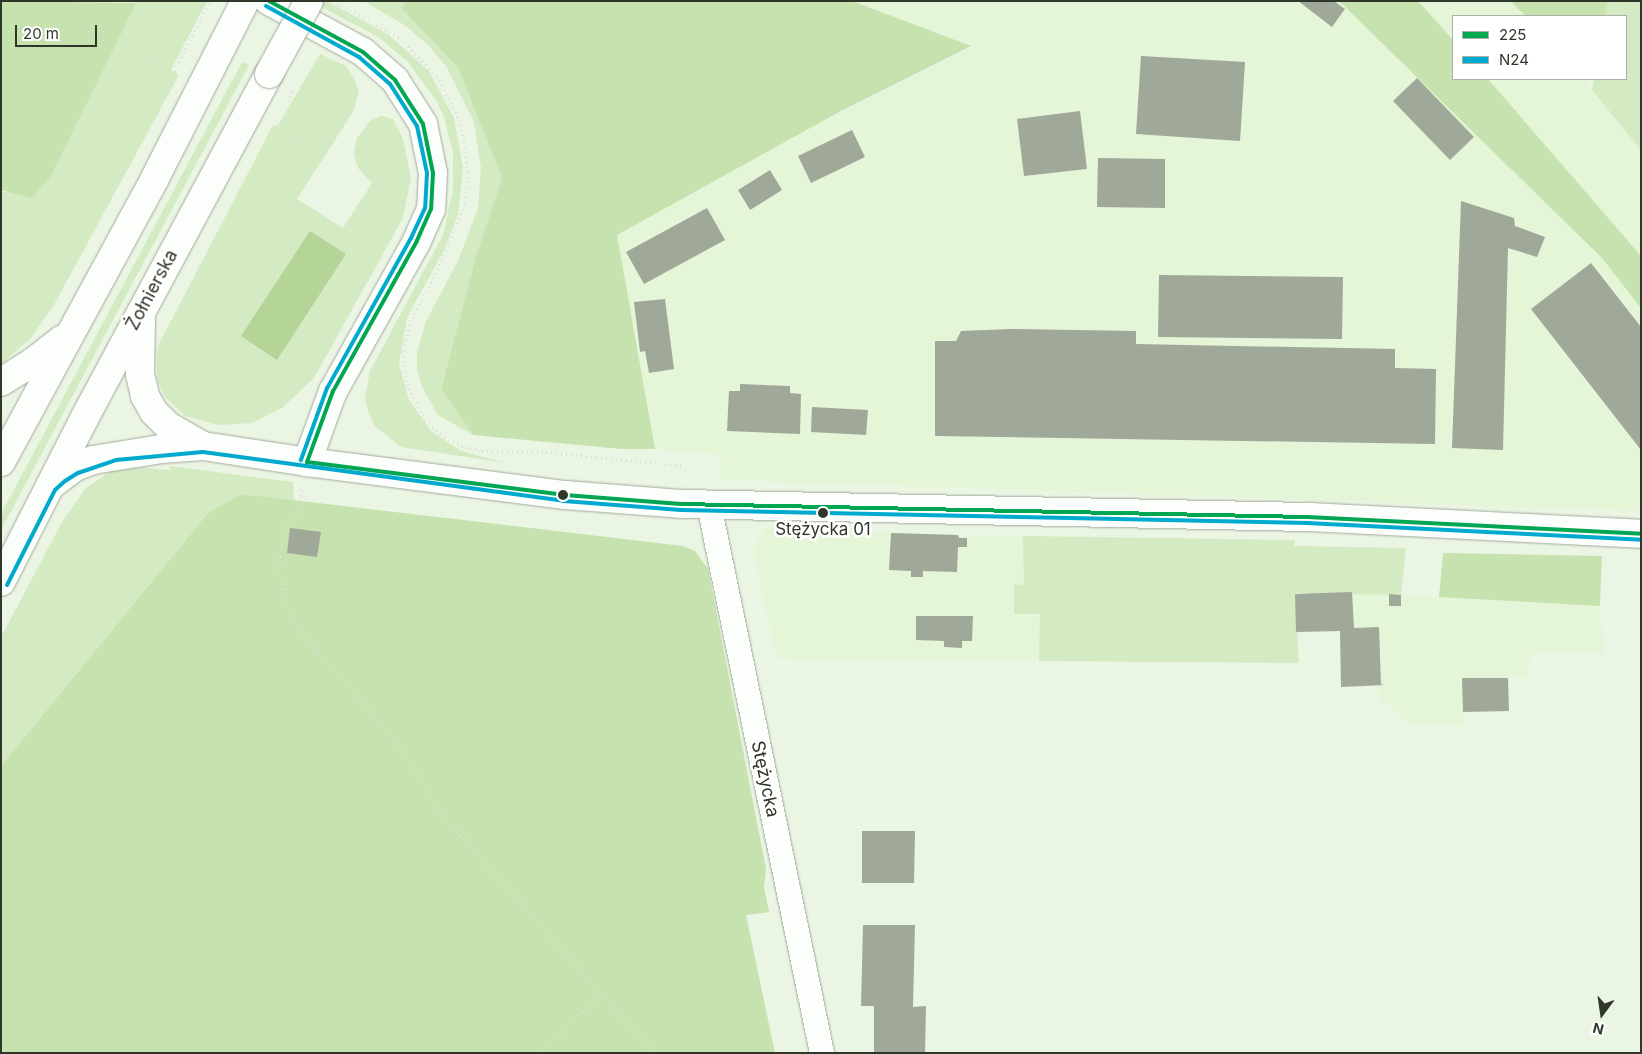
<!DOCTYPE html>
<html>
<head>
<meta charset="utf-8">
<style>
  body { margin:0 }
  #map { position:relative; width:1642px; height:1054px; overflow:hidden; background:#ebf5e3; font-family:Inter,sans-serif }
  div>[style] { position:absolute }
  .built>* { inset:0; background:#e5f5d8 }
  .green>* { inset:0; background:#d4eac3 }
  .forest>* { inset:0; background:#c6e2af }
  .water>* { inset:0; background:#b4d498 }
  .building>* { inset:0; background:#a0a89a }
  .path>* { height:3px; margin-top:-1.5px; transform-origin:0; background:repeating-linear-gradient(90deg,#dbded8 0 1px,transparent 0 5px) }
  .roads { filter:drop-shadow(0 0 1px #a2a99c) drop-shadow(0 0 1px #a2a99c) }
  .street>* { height:24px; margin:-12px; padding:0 12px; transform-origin:12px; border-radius:12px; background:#fcfefb }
  .secondary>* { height:28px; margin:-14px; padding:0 14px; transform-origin:14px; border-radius:14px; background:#fcfefb }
  .primary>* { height:28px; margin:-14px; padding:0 14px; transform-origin:14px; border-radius:14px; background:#fcfefb }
  .path-bridge>* { height:3px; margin-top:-1.5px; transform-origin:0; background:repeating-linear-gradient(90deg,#dbded8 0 1px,transparent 0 5px) }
  .bridges { filter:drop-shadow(0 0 1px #a2a99c) drop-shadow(0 0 1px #a2a99c) }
  .primary-bridge>* { height:28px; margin:-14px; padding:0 14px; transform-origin:14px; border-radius:14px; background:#fcfefb }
  .bus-1>* { height:4px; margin:-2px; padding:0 2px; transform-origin:2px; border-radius:2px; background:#00a651 }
  .bus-2>* { height:4px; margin:-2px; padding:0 2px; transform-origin:2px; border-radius:2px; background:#00a9ce }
  .dots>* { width:14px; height:14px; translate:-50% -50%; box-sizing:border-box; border:2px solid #fff; border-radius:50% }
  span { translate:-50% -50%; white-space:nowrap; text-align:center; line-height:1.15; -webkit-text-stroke:5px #fff; paint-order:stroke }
  .bus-label { font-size:17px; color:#2f362a }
  .street-label { font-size:18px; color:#2f362a }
  .frame { position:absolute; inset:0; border:2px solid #2f362a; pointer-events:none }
  .legend { position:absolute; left:1452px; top:15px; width:175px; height:65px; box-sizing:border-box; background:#fff; border:1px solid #acafaa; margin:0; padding:6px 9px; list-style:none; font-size:15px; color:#2f362a }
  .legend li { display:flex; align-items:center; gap:10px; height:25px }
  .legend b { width:25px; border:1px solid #acafaa }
  .north { position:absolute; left:1577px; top:989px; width:50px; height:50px; -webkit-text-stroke:4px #fff; paint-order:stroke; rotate:194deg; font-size:14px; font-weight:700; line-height:20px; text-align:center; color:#2f362a }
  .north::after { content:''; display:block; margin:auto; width:18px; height:22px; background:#2f362a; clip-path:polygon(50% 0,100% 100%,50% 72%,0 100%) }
  .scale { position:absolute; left:15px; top:25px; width:82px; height:22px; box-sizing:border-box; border:2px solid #2f362a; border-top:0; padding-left:6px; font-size:15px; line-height:18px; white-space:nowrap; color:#2f362a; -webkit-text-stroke:4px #fff; paint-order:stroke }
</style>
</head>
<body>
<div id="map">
  <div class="built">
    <i style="clip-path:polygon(852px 1px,1511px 1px,1525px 16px,1453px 16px,1453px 79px,1582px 79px,1641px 150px,1641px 511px,720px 480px,721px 455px,655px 449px,617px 235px,839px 112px,970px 46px)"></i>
    <i style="clip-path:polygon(766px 528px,958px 535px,1295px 540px,1296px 594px,1352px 592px,1600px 606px,1604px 653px,1531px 653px,1528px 676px,1508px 678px,1509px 711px,1463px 712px,1463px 725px,1414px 726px,1379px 698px,1377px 686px,1341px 687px,1340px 631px,1296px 633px,1299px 663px,776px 658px,753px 548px)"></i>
  </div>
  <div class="green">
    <i style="clip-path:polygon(135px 1px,207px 1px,171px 70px,179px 75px,55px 303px,31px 338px,1px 364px,1px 190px,4px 193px,51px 176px)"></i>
    <i style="clip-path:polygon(310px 1px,327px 1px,389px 35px,429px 71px,454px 118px,463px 168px,458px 215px,444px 250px,407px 318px,399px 364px,409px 400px,431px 431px,461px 451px,506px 463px,401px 447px,375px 426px,368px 412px,365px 397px,370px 371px,443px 235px,453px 190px,453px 153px,444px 117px,436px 100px,407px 61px,378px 37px)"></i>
    <i style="clip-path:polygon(364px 1px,406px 1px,402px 9px,458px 68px,502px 178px,477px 253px,441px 389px,473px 435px,438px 415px,421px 385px,417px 368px,417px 352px,426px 321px,458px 261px,478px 208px,481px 168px,474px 122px,446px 66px,428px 45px,406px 26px)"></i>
    <i style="clip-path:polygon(1608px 1px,1641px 1px,1641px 150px,1592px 90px,1594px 79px,1626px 79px,1626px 16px,1605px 16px)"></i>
    <i style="clip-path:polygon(320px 54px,346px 66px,354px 78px,359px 92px,353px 112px,297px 199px,343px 228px,372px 183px,358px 168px,354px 154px,357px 138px,370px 121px,381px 116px,393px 119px,403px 139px,411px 178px,403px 218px,314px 378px,283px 407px,252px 423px,218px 425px,185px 416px,165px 397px,158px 382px,156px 361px,159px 344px,273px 125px,277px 127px)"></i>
    <i style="clip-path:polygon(242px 62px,249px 65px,1px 530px,1px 514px)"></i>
    <i style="clip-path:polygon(170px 466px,293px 482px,294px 500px,242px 494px,208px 513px,1px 766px,1px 637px,62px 522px,86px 488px,108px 473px,129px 467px,170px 470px)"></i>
    <i style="clip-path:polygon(1023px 536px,1295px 540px,1294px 546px,1406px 548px,1401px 595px,1295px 593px,1299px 663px,1039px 661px,1040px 614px,1014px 614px,1014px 584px,1024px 585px)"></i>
  </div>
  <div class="forest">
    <i style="clip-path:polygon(1px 1px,136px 3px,51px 176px,32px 198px,1px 190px)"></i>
    <i style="clip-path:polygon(406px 1px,852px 1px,971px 46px,839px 112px,617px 235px,655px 449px,621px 449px,473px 435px,441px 389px,477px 253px,502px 178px,458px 68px,402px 9px)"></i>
    <i style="clip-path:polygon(1339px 1px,1418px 1px,1453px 40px,1453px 79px,1488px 79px,1641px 256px,1641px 308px,1602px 258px)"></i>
    <i style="clip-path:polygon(1511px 1px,1608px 1px,1605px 16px,1525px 16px)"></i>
    <i style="clip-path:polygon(242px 494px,683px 546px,695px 551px,708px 569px,766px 869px,764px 887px,769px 912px,746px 915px,775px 1053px,1px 1053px,1px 766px,208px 513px)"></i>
    <i style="clip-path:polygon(1443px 553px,1602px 556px,1600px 606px,1439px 597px)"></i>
  </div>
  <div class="water">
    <i style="clip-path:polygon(310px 231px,346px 254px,277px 360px,241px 336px)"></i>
  </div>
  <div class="building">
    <i style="clip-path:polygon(1298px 1px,1334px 1px,1345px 9px,1332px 27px)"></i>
    <i style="clip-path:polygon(1141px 56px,1245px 62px,1240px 141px,1136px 134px)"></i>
    <i style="clip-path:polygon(1417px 78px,1474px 137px,1450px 160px,1393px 101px)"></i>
    <i style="clip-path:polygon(1080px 111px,1087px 169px,1024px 176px,1017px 119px)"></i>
    <i style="clip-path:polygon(852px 130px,865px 157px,811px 183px,798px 156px)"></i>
    <i style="clip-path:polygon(1098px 158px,1165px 159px,1165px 208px,1097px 207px)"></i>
    <i style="clip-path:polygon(770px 170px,782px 190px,750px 210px,738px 190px)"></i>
    <i style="clip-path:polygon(1461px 201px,1514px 218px,1515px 226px,1545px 237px,1537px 257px,1508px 248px,1503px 450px,1452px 448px)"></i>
    <i style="clip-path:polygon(707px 208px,725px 240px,644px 284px,626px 252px)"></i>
    <i style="clip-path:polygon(1591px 263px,1641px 327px,1641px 450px,1531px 309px)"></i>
    <i style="clip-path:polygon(1159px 275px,1343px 277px,1342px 339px,1158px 337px)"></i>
    <i style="clip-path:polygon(665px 299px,674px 369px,649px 373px,645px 351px,640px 352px,634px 302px)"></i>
    <i style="clip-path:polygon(1011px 329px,1136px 331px,1136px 344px,1395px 349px,1395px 368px,1436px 369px,1435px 444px,935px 436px,935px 341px,956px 341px,961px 331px)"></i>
    <i style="clip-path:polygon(740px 384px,790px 386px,790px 393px,801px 394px,800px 434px,727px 431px,729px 391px,740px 391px)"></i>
    <i style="clip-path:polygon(812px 407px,868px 410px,866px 435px,811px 432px)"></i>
    <i style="clip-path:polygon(290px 528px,321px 532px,317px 557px,287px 553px)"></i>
    <i style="clip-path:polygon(891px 533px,958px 535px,959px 538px,967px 538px,967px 547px,958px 547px,957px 572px,923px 571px,923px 577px,911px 577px,911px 571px,889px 570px)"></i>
    <i style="clip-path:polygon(1352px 592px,1354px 628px,1379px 627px,1381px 684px,1384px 685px,1341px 687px,1340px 631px,1296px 632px,1295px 594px)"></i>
    <i style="clip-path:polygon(1389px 594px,1401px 595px,1401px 606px,1389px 606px)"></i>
    <i style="clip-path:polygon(916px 616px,973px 616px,972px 641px,962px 641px,962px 648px,944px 647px,944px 641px,916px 640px)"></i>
    <i style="clip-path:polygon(1462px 678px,1508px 678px,1509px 711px,1463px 712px)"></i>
    <i style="clip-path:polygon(862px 831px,915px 831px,914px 883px,862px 883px)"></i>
    <i style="clip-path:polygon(863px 925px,915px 925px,913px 1007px,926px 1006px,925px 1053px,874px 1053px,874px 1006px,861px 1006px)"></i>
  </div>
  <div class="path">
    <i style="left:337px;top:3px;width:39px;rotate:29deg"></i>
    <i style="left:376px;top:25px;width:29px;rotate:29deg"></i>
    <i style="left:401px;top:39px;width:52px;rotate:45.8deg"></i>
    <i style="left:437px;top:76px;width:49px;rotate:63.4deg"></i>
    <i style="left:459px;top:120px;width:23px;rotate:77deg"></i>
    <i style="left:464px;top:142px;width:35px;rotate:83deg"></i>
    <i style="left:468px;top:177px;width:27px;rotate:96deg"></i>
    <i style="left:465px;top:204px;width:75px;rotate:112.8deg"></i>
    <i style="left:436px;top:273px;width:53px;rotate:118deg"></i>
    <i style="left:411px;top:320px;width:32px;rotate:104deg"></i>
    <i style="left:403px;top:351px;width:33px;rotate:83deg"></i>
    <i style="left:407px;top:384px;width:40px;rotate:63.4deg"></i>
    <i style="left:425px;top:420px;width:25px;rotate:42deg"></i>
    <i style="left:444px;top:437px;width:23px;rotate:25deg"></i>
    <i style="left:465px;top:447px;width:17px;rotate:13deg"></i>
    <i style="left:482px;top:451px;width:64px;rotate:0.9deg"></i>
    <i style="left:546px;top:452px;width:139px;rotate:5.8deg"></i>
    <i style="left:139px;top:51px;width:40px;rotate:29.7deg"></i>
    <i style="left:174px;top:71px;width:79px;rotate:-62.8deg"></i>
    <i style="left:277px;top:121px;width:4px;rotate:104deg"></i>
    <i style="left:276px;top:125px;width:45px;rotate:27.7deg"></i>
    <i style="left:302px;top:490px;width:25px;rotate:101deg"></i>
    <i style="left:297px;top:515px;width:20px;rotate:131deg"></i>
    <i style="left:284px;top:530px;width:26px;rotate:99deg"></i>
    <i style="left:280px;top:556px;width:18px;rotate:93deg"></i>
    <i style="left:279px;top:574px;width:51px;rotate:74.1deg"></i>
    <i style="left:293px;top:623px;width:152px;rotate:48.7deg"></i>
    <i style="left:393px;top:737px;width:99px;rotate:57deg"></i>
    <i style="left:447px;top:820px;width:232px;rotate:48.5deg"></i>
    <i style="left:601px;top:994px;width:86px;rotate:136.4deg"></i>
    <i style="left:601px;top:994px;width:81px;rotate:47deg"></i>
  </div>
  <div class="roads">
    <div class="street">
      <i style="left:709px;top:505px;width:560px;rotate:78.35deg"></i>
    </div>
    <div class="secondary">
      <i style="left:269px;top:1px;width:107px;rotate:28.5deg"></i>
      <i style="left:363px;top:52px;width:43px;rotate:41.2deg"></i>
      <i style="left:395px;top:80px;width:52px;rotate:57.5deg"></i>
      <i style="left:423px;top:124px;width:50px;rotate:78.5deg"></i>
      <i style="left:433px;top:173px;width:36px;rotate:93deg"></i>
      <i style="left:431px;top:209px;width:35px;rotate:114deg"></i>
      <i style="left:417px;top:241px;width:172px;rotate:119.2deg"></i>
      <i style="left:333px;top:391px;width:76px;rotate:110.1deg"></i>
      <i style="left:307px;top:462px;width:260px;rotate:7.3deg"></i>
      <i style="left:565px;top:495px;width:116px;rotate:4.4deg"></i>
      <i style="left:681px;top:504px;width:628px;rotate:1.19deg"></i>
      <i style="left:1309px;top:517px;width:332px;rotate:2.9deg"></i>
    </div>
    <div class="primary">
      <i style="left:141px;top:320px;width:54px;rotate:91.1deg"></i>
      <i style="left:140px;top:374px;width:23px;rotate:77deg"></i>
      <i style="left:145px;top:396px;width:18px;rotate:61deg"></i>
      <i style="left:154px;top:412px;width:20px;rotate:45deg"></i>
      <i style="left:168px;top:426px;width:40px;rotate:29.7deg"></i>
      <i style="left:1px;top:382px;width:38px;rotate:-32deg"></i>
      <i style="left:33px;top:362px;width:37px;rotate:-38deg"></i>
      <i style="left:1px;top:462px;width:323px;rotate:-61.5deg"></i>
      <i style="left:155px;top:178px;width:199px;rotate:-63deg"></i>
      <i style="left:51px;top:485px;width:30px;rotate:-37deg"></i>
      <i style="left:75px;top:467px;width:19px;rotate:-21deg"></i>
      <i style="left:93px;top:460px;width:70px;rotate:-9.1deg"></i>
      <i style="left:162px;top:449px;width:41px;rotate:-4.2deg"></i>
      <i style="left:203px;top:446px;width:105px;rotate:8.7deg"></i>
      <i style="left:1px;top:582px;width:185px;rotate:-63deg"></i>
      <i style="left:85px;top:417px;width:389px;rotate:-61.8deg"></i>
    </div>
  </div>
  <div class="path-bridge">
    <i style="left:337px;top:10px;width:10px;rotate:-61deg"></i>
    <i style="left:288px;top:101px;width:13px;rotate:-61deg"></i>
  </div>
  <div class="bridges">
    <div class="primary-bridge">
      <i style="left:269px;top:74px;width:83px;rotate:-61.3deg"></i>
    </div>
  </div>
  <div class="bus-1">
    <i style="left:269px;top:1px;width:107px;rotate:28.5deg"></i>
    <i style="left:363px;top:52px;width:43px;rotate:41.2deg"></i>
    <i style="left:395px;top:80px;width:52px;rotate:57.5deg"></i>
    <i style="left:423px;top:124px;width:50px;rotate:78.5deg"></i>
    <i style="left:433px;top:173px;width:36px;rotate:93deg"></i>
    <i style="left:431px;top:209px;width:35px;rotate:114deg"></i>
    <i style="left:417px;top:241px;width:172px;rotate:119.2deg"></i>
    <i style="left:333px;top:391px;width:76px;rotate:110.1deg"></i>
    <i style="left:307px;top:462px;width:260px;rotate:7.3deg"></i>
    <i style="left:565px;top:495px;width:116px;rotate:4.4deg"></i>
    <i style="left:681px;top:504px;width:628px;rotate:1.19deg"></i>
    <i style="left:1309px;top:517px;width:332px;rotate:2.9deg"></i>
  </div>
  <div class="bus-2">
    <i style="left:266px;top:6px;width:106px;rotate:28.7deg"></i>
    <i style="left:359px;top:57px;width:41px;rotate:41.1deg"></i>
    <i style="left:390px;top:84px;width:50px;rotate:57.3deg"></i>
    <i style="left:417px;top:126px;width:48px;rotate:78deg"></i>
    <i style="left:427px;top:173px;width:35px;rotate:93deg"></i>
    <i style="left:425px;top:208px;width:33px;rotate:115deg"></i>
    <i style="left:411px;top:238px;width:172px;rotate:119.2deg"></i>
    <i style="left:327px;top:388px;width:77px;rotate:109.9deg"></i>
    <i style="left:7px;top:585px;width:106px;rotate:-63.2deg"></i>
    <i style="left:55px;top:490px;width:13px;rotate:-42deg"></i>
    <i style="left:65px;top:481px;width:15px;rotate:-32deg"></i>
    <i style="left:78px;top:473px;width:40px;rotate:-18.9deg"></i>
    <i style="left:116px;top:460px;width:87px;rotate:-5.3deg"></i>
    <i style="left:203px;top:452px;width:364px;rotate:7.7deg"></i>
    <i style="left:564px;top:501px;width:117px;rotate:4.4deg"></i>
    <i style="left:681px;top:510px;width:628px;rotate:1.19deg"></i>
    <i style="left:1309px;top:523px;width:332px;rotate:2.9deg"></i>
  </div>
  <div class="dots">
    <i style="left:563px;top:495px;background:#2f362a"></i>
    <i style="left:823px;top:513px;background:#2f362a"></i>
  </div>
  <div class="bus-label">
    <span style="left:823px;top:530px">Stężycka 01</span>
  </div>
  <div class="street-label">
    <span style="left:152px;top:290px;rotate:-62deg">Żołnierska</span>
    <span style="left:765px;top:779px;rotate:78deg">Stężycka</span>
  </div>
  <div class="frame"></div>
  <ul class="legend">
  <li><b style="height:6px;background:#00a651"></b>225</li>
  <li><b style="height:6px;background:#00a9ce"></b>N24</li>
  </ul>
  <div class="north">N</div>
  <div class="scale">20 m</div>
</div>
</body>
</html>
